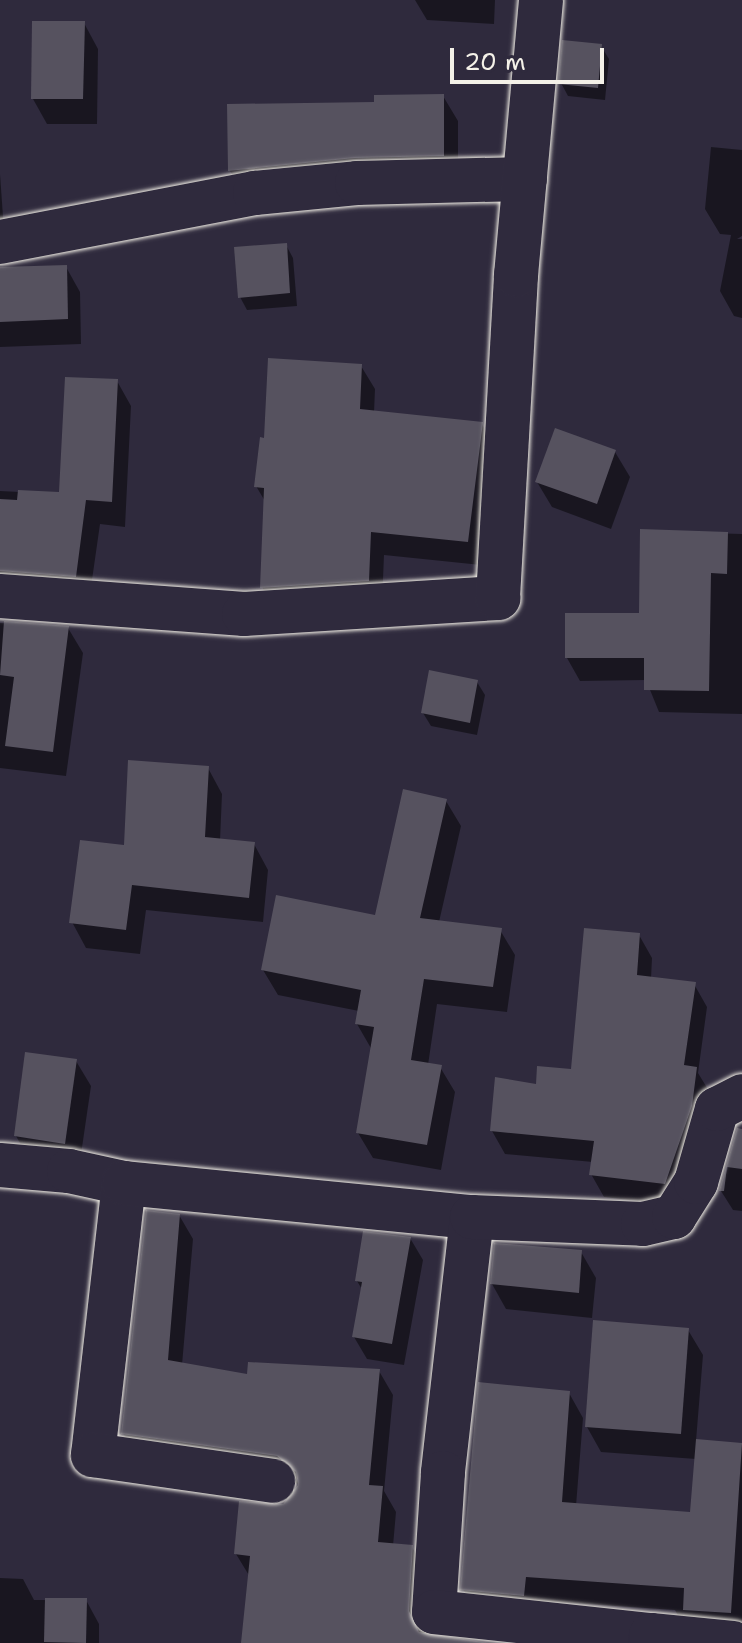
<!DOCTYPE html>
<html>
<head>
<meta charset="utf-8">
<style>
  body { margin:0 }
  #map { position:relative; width:742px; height:1643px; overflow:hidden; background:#2f2a3d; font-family:"Shantell Sans",sans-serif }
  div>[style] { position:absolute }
  .shadow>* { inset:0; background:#0007 }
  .building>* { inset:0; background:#56525f }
  .roads { filter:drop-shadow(0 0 2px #f4f1e8) drop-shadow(0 0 2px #f4f1e8) }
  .minor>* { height:44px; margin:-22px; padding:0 22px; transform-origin:22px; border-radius:22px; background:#2f2a3d }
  span { translate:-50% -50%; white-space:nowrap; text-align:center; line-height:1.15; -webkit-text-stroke:6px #2f2a3d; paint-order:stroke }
  .scale { position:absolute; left:450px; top:48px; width:154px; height:36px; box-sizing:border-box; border:4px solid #f4f1e8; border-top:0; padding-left:10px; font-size:24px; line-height:28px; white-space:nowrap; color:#f4f1e8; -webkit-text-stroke:6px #2f2a3d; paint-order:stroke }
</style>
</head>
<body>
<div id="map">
  <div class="shadow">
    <i style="clip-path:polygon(415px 0,495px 0,494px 24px,427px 20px)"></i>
    <i style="clip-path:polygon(84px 23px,98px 49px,97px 124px,47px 124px,33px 99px)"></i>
    <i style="clip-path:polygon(601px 46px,609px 59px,605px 100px,568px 96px,561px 83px)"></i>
    <i style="clip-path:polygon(443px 96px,458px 121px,458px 181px,245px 196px,230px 171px,229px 106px,376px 104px)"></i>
    <i style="clip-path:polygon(711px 147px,742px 150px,742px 236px,737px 239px,742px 239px,742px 318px,734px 316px,720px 291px,731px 235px,720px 234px,705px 209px)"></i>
    <i style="clip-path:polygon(0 174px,5px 245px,0 249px)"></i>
    <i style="clip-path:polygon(286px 245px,293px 258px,297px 306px,247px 310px,240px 297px)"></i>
    <i style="clip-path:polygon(66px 267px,80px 292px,81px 344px,0 347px,0 269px)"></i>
    <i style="clip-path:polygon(361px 366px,375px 389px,374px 413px,482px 424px,495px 448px,481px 565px,384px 555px,382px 604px,276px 611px,262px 587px,266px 503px,256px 486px,266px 440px)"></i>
    <i style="clip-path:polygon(117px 381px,131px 406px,125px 527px,100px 524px,89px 601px,0 603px,0 491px,61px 494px)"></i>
    <i style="clip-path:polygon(615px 452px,630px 477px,611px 529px,552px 507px,537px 482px)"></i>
    <i style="clip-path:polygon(642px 531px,742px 534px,742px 714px,659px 712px,646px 680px,580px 681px,567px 658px,641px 615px)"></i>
    <i style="clip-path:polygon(0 623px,68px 628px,83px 653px,66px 776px,0 768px)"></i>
    <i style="clip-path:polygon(477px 682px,485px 695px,477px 735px,431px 726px,423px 713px)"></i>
    <i style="clip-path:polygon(208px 768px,222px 794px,220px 841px,254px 844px,268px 870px,263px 922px,146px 910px,140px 954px,86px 948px,72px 922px,126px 848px)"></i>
    <i style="clip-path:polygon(446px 801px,461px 826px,439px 922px,500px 930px,515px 955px,507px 1012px,437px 1004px,428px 1065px,440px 1067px,455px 1092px,441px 1170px,373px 1158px,358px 1133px,372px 1050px,357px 1024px,359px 1011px,278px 995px,263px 970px,376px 917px)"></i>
    <i style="clip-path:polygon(639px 935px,652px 958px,651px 979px,694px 984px,707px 1007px,698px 1073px,709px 1091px,678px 1206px,604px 1197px,591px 1174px,593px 1162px,505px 1154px,492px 1131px,538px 1087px,572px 1071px)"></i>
    <i style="clip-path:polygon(76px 1061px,91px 1086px,79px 1168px,30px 1161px,16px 1136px)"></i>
    <i style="clip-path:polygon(739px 1131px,742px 1131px,742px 1211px,733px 1210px,721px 1191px)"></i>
    <i style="clip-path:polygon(179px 1215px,193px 1239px,182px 1365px,249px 1376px,379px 1371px,393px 1395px,384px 1491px,396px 1512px,393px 1546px,412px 1547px,426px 1571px,425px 1635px,470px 1643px,243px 1643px,250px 1577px,236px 1554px,300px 1486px,292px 1480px,136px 1457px,123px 1433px)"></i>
    <i style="clip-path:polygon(410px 1238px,423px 1260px,404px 1365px,367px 1359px,354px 1337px,363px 1291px,357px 1281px)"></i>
    <i style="clip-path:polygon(581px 1252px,596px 1278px,592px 1318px,506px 1309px,492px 1284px)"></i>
    <i style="clip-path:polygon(688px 1330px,703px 1355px,696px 1441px,742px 1445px,742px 1643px,689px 1636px,675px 1610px,539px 1601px,537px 1620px,477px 1614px,463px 1589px,569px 1393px,583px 1418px,576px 1506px,692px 1514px,696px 1459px,601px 1452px,587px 1427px)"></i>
    <i style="clip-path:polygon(0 1578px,23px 1579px,34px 1600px,86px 1600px,99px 1624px,99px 1643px,0 1643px)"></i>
  </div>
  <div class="building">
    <i style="clip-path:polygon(32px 21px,85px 21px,83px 99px,31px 99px)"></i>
    <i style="clip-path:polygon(562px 40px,602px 44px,598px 88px,558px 84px)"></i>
    <i style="clip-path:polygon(444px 94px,444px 156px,355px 158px,228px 171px,227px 104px,374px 102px,374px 95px)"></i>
    <i style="clip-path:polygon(287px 243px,290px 293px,238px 298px,234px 247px)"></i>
    <i style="clip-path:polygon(67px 265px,68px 319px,0 322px,0 267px)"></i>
    <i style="clip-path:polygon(268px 358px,362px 364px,360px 409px,483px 422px,468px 542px,371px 532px,369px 581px,260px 588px,264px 488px,254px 487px,260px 437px,264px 438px)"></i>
    <i style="clip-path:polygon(65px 377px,118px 379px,112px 502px,86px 500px,76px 577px,0 571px,0 499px,17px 500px,18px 490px,59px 492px)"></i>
    <i style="clip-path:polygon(555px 428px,616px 450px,597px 504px,535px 482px)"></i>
    <i style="clip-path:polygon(640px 529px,728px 532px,727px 574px,711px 573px,709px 691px,644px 690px,644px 658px,565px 658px,565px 613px,639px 613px)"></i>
    <i style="clip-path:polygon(4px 621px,69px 626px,53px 752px,5px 746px,14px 677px,0 675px)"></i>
    <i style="clip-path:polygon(429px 670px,478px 680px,470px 723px,421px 713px)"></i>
    <i style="clip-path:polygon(128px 760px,209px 766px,205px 837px,255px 842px,249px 898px,132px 885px,126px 930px,69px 923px,80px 840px,124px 845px)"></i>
    <i style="clip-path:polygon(403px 789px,447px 799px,420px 918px,502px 928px,493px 987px,424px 979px,411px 1060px,442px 1065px,427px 1145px,356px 1133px,374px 1027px,355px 1024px,361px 990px,261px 970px,276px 895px,375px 915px)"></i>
    <i style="clip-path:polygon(584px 928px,640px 933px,637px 975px,696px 982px,684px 1065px,697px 1067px,692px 1106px,665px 1184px,589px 1175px,594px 1141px,490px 1131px,495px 1077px,536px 1084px,537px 1066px,571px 1069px)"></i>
    <i style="clip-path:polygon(25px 1052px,77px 1059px,65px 1144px,14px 1136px)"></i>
    <i style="clip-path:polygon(737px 1128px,742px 1129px,742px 1169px,727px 1167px,724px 1191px,719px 1191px)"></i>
    <i style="clip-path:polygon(146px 1210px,180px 1214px,168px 1360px,247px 1374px,248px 1362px,380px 1369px,369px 1485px,383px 1486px,378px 1542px,413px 1545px,409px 1611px,419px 1632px,489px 1643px,241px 1643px,250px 1556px,234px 1554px,239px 1501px,283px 1504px,298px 1485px,296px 1472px,277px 1456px,121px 1434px)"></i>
    <i style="clip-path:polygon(363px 1231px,411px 1237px,392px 1344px,352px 1337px,362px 1282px,355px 1281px)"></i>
    <i style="clip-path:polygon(494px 1243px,582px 1250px,579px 1293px,490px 1284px)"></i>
    <i style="clip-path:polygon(593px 1320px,689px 1328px,681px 1434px,585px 1427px)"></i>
    <i style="clip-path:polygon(478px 1382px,570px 1391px,562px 1502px,690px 1512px,696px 1439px,742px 1443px,731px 1613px,683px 1610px,684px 1588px,526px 1577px,524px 1596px,460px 1590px)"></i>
    <i style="clip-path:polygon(45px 1598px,87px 1598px,86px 1643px,44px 1642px)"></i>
  </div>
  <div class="roads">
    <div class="minor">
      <i style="left:0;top:242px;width:260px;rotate:-10.9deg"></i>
      <i style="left:255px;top:193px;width:102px;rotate:-5.6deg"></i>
      <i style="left:357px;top:183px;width:168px;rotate:-1.4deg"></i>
      <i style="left:0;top:596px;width:245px;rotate:4.2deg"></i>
      <i style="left:244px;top:614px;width:255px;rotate:-3.6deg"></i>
      <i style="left:498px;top:598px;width:324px;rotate:-86.8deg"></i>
      <i style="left:516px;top:275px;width:276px;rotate:-84.8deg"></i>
      <i style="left:0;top:1165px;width:69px;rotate:5deg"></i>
      <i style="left:69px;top:1171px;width:56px;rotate:12.3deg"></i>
      <i style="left:124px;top:1183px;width:274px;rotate:96.5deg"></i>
      <i style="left:93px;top:1455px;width:182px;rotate:8.2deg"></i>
      <i style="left:124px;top:1183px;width:350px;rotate:5.6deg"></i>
      <i style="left:472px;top:1217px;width:258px;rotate:96.5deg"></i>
      <i style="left:443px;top:1473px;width:139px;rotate:93.7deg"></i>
      <i style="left:434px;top:1612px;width:218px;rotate:6.1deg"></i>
      <i style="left:651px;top:1635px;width:8px;rotate:97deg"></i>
      <i style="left:472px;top:1217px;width:171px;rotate:2.3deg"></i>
      <i style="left:643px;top:1224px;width:32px;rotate:-13deg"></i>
      <i style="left:674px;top:1217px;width:41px;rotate:-57.8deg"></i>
      <i style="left:696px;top:1182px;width:76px;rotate:-74deg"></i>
      <i style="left:717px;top:1109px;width:28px;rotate:-27deg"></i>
      <i style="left:651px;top:1635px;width:82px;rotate:5.6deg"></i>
    </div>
  </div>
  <div class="scale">20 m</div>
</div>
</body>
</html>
